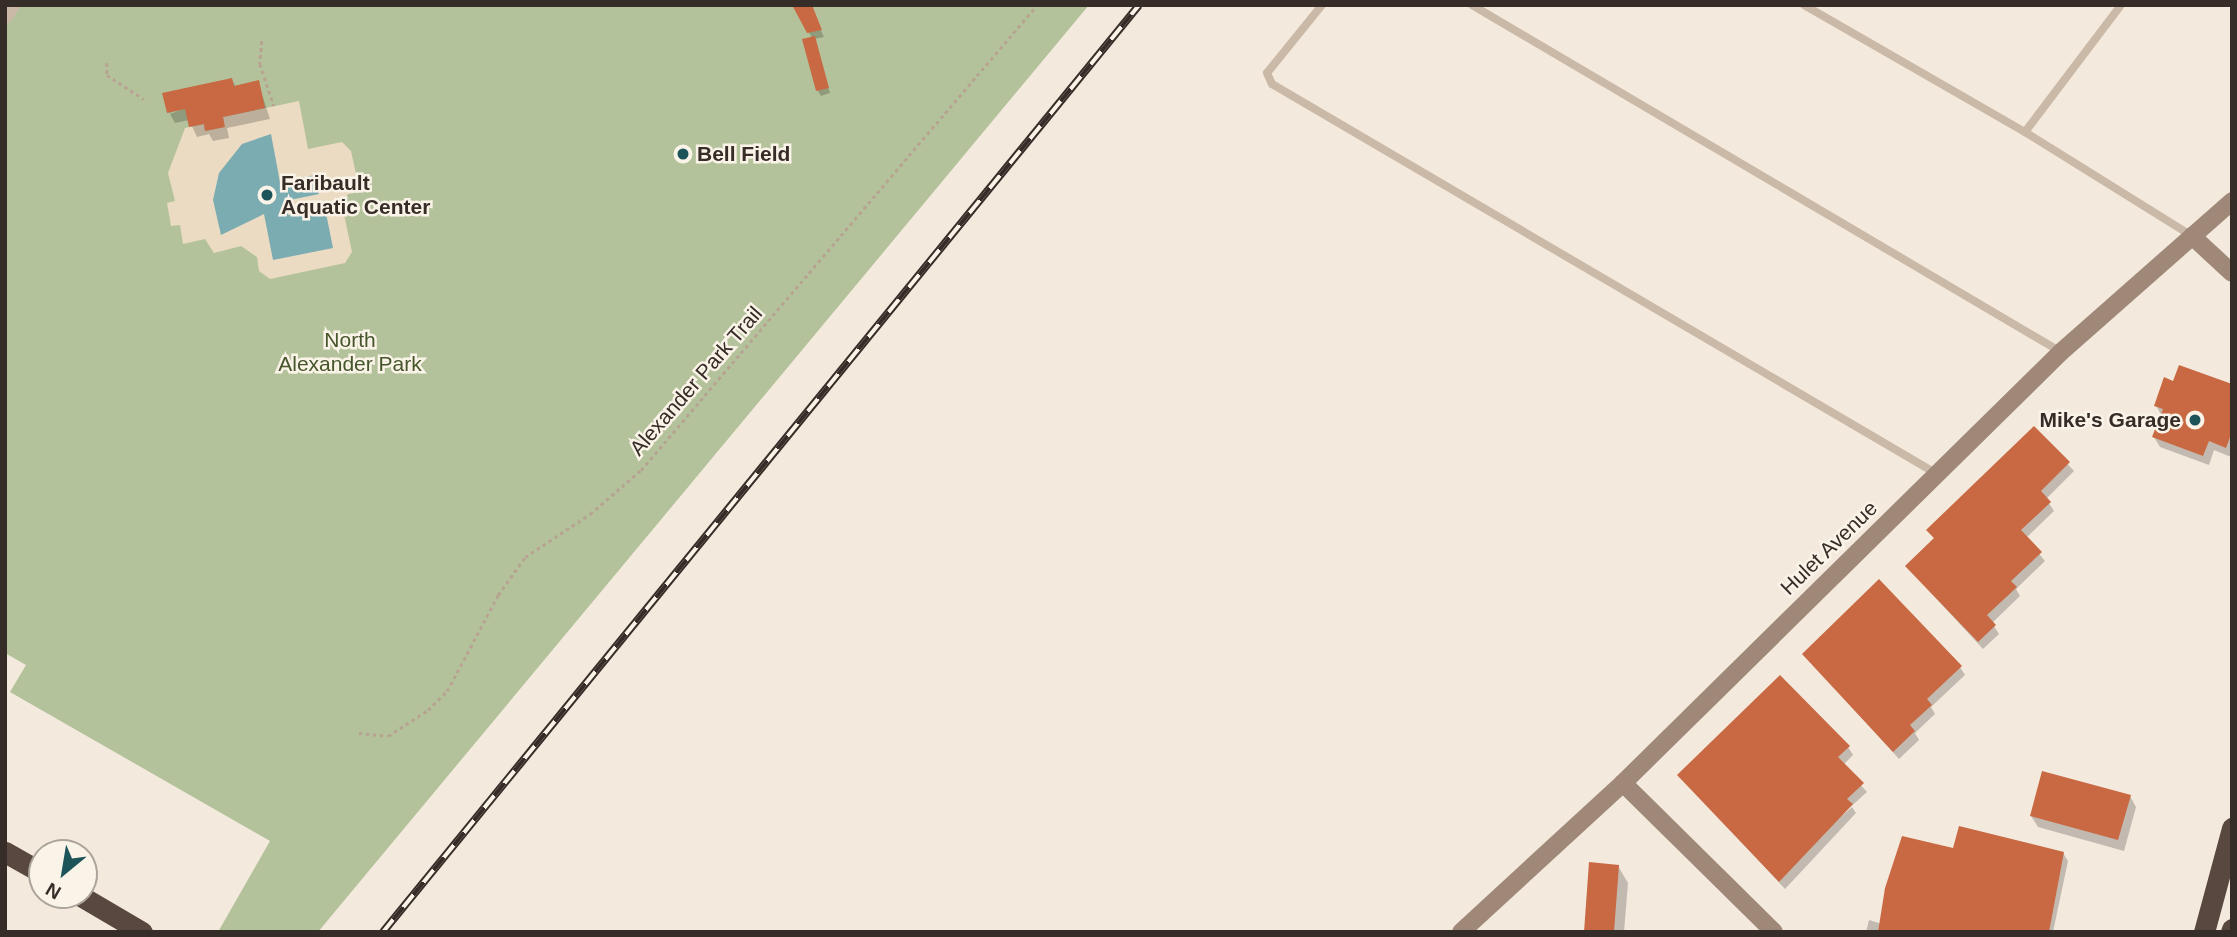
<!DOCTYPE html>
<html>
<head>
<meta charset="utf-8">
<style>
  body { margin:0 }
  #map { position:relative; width:2237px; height:937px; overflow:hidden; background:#f3e9dc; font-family:Arial,sans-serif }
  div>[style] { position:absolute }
  .green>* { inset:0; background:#b4c29b }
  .plaza>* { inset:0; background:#ebdbc2 }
  .water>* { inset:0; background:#7aacb1 }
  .shadow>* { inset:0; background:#0003 }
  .building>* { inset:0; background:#c96943 }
  .path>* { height:2.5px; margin-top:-1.25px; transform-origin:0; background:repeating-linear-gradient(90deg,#b7a391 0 3.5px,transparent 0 7px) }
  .lane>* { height:8px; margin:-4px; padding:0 4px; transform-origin:4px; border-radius:4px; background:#cbb9a7 }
  .street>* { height:16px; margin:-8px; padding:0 8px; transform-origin:8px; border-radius:8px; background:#cbb9a7 }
  .secondary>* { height:18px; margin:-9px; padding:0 9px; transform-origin:9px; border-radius:9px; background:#9f8878 }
  .highway>* { height:21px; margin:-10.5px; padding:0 10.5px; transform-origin:10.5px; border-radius:10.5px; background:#59483f }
  .rail>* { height:8px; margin-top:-4px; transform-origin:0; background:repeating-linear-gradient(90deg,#faf3e8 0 16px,#372d28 0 32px); box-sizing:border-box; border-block:2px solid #372d28 }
  .dots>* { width:19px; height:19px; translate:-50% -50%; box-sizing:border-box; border:4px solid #faf3e8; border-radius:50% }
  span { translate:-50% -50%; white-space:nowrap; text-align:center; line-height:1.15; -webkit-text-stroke:5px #faf3e8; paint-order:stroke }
  .poi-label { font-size:21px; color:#372d28; font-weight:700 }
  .left { translate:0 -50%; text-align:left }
  .right { translate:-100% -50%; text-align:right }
  .park-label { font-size:21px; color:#45562b }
  .street-label { font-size:21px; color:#372d28 }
  .frame { position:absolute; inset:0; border:7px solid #372d28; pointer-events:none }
  .north { position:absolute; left:28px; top:839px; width:70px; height:70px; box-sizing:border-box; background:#faf3e8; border:2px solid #aca49b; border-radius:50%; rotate:210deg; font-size:19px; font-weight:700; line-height:28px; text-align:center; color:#372d28 }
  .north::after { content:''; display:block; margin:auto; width:24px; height:32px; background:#1c545a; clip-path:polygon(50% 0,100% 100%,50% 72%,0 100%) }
</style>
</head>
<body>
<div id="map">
  <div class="green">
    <i style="clip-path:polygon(5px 5px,1089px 5px,318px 932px,218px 932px,270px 841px,10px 692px,26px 665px,5px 653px)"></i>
  </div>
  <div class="plaza">
    <i style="clip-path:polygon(299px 101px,308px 149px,342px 142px,351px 151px,360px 192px,348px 194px,342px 205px,352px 252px,345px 263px,270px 279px,259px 271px,257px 257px,241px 246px,214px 253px,205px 239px,183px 244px,180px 225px,171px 226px,167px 203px,175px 201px,168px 173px,185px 128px,204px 124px,205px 131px,224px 127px,223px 117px)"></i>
  </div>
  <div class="water">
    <i style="clip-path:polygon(271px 134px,280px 182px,315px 175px,319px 194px,285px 201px,288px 215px,325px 208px,333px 248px,273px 260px,264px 214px,221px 235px,213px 200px,219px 173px,242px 144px)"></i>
  </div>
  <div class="shadow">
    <i style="clip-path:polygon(794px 5px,809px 5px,824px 37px,814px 39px,830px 93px,821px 96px,818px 91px,804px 40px,812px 38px)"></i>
    <i style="clip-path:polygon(232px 80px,236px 87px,258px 82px,270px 119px,227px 128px,229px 138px,213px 141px,209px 134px,197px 137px,189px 120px,175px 123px,170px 114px,193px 105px,169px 113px,165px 95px)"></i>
    <i style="clip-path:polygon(2174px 383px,2232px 388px,2231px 457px,2214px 450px,2209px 465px,2160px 447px,2154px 437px,2162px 417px,2156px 405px)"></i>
    <i style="clip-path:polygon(2034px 428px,2074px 471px,2046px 499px,2054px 511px,2026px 538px,2045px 561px,2016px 589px,2020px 596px,1992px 623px,1999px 634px,1983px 649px,1907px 567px,1935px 540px,1928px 530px)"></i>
    <i style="clip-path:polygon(1804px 654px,1960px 667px,1965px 675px,1931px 707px,1935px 714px,1915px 733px,1919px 740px,1899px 759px)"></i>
    <i style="clip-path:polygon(1848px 747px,1853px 755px,1843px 765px,1867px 792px,1807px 846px,1852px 807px,1856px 813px,1785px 889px,1679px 775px)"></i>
    <i style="clip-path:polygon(2130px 796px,2136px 807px,2124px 851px,2038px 827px,2031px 816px)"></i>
    <i style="clip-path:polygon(1954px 851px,2063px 853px,2068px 861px,2053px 932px,1866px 932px,1869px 920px,1882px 924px)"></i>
    <i style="clip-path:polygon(1618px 866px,1628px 883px,1624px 932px,1586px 932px)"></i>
  </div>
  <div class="building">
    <i style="clip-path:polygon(792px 5px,812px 5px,822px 30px,807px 33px)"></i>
    <i style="clip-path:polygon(815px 36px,829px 88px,816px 91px,802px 39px)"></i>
    <i style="clip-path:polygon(232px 78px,234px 86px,259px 80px,265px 108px,223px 117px,225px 127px,205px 131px,204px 124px,189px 127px,185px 109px,167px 113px,162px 93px)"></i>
    <i style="clip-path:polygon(2179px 365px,2232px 384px,2232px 432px,2226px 448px,2209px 441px,2203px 456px,2152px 437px,2163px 409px,2154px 406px,2164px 377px,2173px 381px)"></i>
    <i style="clip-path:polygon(2034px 426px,2070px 462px,2041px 491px,2051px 502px,2021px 530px,2042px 552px,2011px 581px,2017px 587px,1987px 615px,1996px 625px,1978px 642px,1905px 566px,1934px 538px,1926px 530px)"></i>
    <i style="clip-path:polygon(1879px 579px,1962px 666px,1927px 699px,1932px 705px,1910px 725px,1915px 731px,1893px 752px,1802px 654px)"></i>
    <i style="clip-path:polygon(1780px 675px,1850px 746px,1838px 757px,1864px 783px,1847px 799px,1853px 804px,1779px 882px,1677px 775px)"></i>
    <i style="clip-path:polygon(2042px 771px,2131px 795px,2118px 840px,2030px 816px)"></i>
    <i style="clip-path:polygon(1959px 826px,2064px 852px,2049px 932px,1878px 932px,1885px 888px,1902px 836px,1953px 848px)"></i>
    <i style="clip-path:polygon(1589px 862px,1619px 865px,1614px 932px,1584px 932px)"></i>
  </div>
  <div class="path">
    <i style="left:262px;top:41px;width:23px;rotate:95deg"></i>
    <i style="left:260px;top:64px;width:44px;rotate:71.6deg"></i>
    <i style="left:107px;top:63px;width:12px;rotate:90deg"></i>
    <i style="left:107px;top:75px;width:44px;rotate:33deg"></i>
    <i style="left:359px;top:733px;width:29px;rotate:6deg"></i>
    <i style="left:388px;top:736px;width:48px;rotate:-33deg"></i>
    <i style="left:428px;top:710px;width:27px;rotate:-45deg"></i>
    <i style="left:447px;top:691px;width:109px;rotate:-62deg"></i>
    <i style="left:498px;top:595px;width:47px;rotate:-54.6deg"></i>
    <i style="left:525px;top:557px;width:78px;rotate:-33.5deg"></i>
    <i style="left:590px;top:514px;width:67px;rotate:-40.8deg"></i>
    <i style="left:641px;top:470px;width:611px;rotate:-49.58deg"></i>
  </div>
  <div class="lane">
    <i style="left:1322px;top:5px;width:87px;rotate:129deg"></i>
    <i style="left:1267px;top:73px;width:12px;rotate:66deg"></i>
    <i style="left:1272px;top:84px;width:771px;rotate:30.39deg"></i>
    <i style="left:1472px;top:5px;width:684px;rotate:30.5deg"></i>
    <i style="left:1804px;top:5px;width:255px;rotate:29.9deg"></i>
    <i style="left:2025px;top:132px;width:197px;rotate:31.9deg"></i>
    <i style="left:2025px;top:132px;width:159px;rotate:-52.9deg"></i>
  </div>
  <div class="street">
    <i style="left:5px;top:16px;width:13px;rotate:-58deg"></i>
  </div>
  <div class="secondary">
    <i style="left:2192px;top:236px;width:54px;rotate:42.8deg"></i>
    <i style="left:1623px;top:783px;width:212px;rotate:44.6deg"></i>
    <i style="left:1461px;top:932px;width:220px;rotate:-42.6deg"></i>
    <i style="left:1623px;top:783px;width:614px;rotate:-44.54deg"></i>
    <i style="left:2061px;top:352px;width:228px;rotate:-41.4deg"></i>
  </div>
  <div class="highway">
    <i style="left:5px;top:852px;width:43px;rotate:29.6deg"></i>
    <i style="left:79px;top:895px;width:73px;rotate:30.4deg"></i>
    <i style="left:2204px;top:932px;width:108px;rotate:-74.9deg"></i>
    <i style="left:2231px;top:932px;width:3px;rotate:-72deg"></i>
  </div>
  <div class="rail">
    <i style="left:383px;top:932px;width:1196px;rotate:-50.8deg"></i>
  </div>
  <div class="dots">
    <i style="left:683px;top:154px;background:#1c545a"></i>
    <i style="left:267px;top:195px;background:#1c545a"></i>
    <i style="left:2195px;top:420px;background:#1c545a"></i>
  </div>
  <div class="poi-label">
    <span class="left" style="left:697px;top:154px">Bell Field</span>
    <span class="left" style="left:281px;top:195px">Faribault<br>Aquatic Center</span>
    <span class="right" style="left:2181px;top:420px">Mike's Garage</span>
  </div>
  <div class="park-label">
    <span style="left:350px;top:352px">North<br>Alexander Park</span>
  </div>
  <div class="street-label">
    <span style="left:696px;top:381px;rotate:-49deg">Alexander Park Trail</span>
    <span style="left:1829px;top:548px;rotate:-44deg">Hulet Avenue</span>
  </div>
  <div class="frame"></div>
  <div class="north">N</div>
</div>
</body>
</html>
